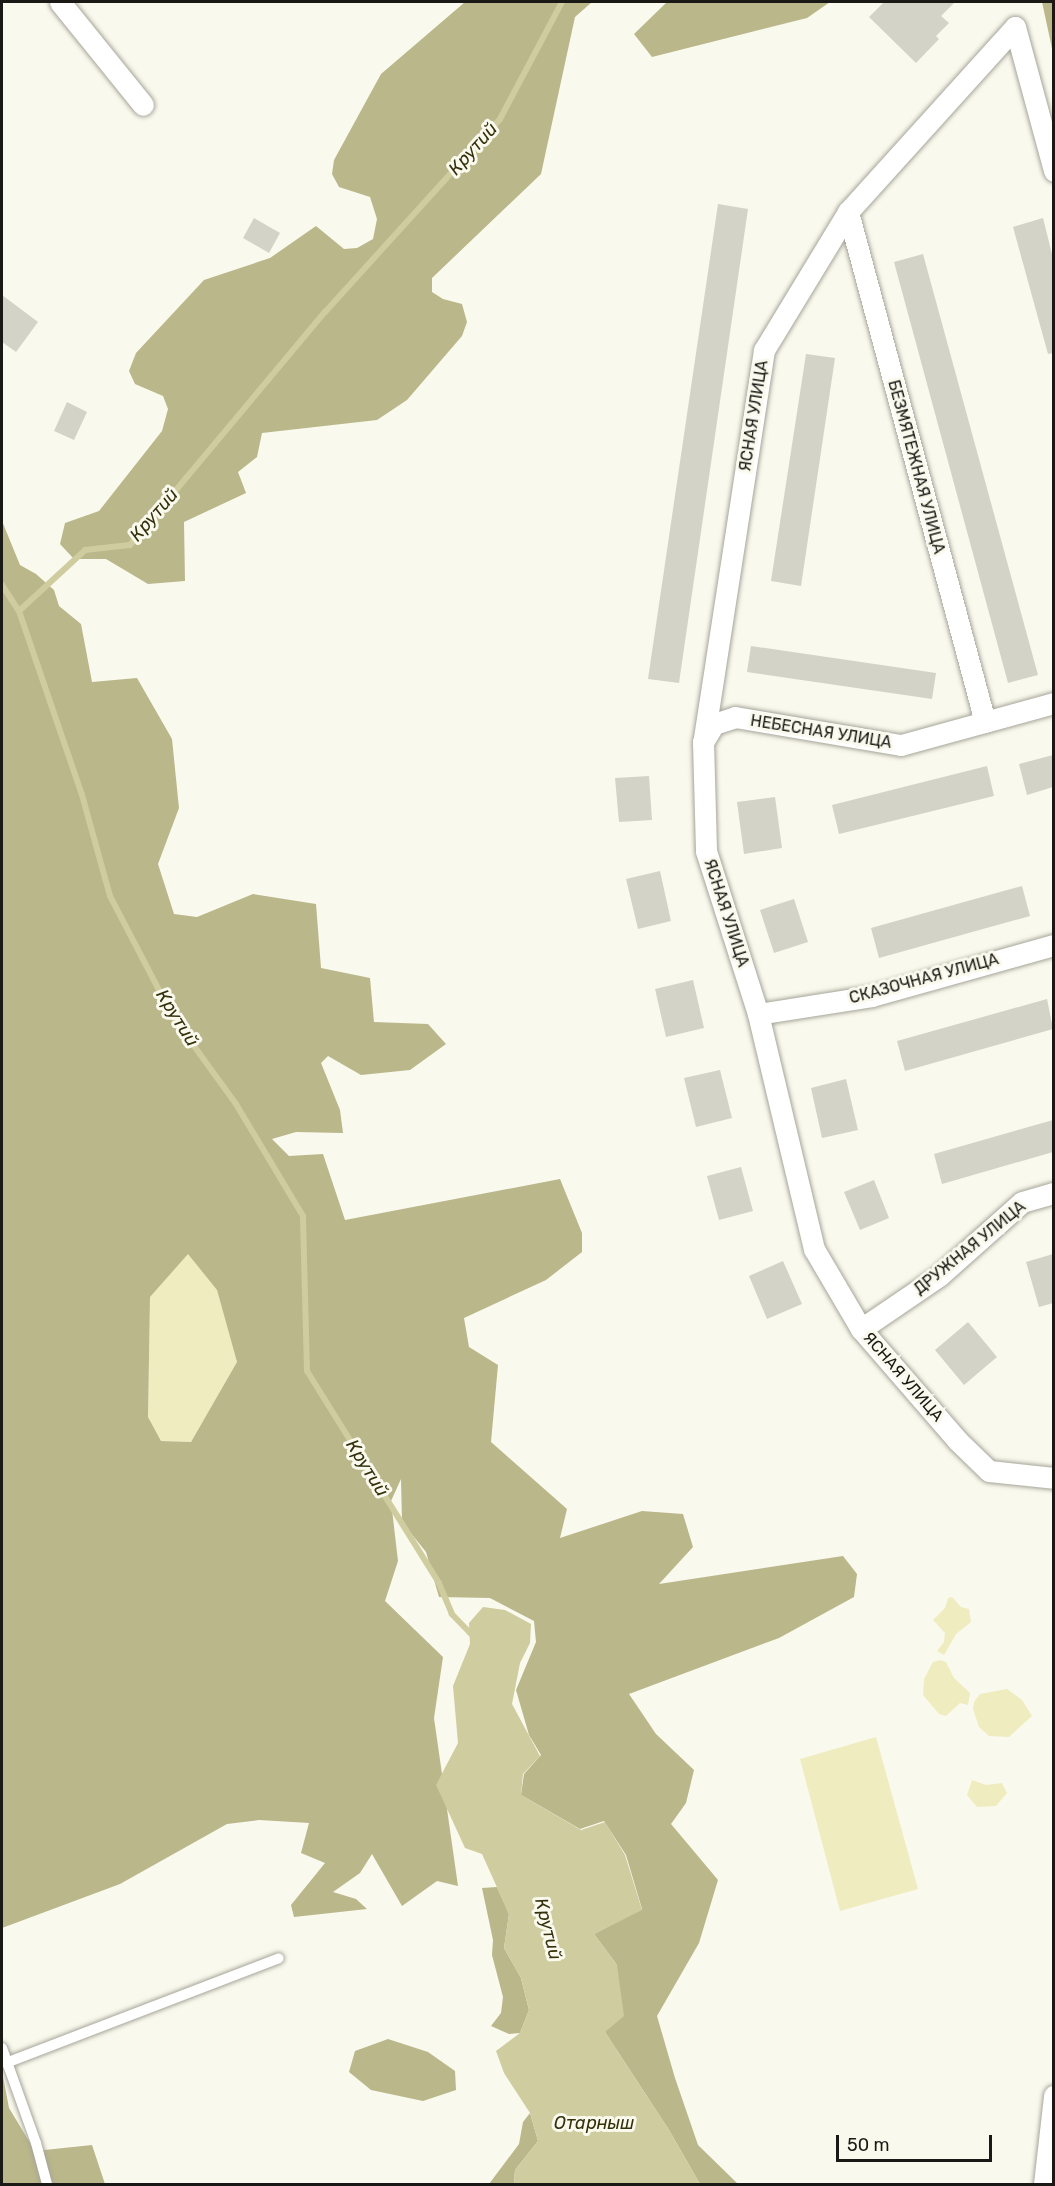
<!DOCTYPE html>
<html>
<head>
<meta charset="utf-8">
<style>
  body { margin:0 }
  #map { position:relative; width:1055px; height:2186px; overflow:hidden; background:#faf9ed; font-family:Rubik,sans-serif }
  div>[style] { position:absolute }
  .green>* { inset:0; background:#efecc0 }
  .forest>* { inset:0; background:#bab78a }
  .water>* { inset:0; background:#cfcc9f }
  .stream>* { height:6px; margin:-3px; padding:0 3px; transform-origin:3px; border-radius:3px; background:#cfcc9f }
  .building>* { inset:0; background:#d4d3c7 }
  .roads { filter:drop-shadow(0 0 2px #a6a59a) drop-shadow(0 0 2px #a6a59a) }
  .service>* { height:10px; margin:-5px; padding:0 5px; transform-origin:5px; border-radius:5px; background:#fff }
  .minor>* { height:21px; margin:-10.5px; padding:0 10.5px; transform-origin:10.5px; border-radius:10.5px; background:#fff }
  span { translate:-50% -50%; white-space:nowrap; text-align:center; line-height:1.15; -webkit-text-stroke:6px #faf9ed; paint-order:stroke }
  .street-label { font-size:16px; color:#1a1915 }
  .water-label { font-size:18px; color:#33300b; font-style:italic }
  .frame { position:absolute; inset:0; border:3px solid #1a1915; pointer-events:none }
  .scale { position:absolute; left:836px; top:2135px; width:156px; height:27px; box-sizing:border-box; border:3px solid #1a1915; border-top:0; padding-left:8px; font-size:18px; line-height:21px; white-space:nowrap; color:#1a1915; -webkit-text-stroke:4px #faf9ed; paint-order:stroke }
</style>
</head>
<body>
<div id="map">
  <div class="green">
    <i style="clip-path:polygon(188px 1253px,217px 1290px,237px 1362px,191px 1442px,161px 1441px,148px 1417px,150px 1297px)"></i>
    <i style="clip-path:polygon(952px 1597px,961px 1607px,969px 1609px,971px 1622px,956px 1634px,944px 1655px,937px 1651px,944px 1642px,945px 1633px,933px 1620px,945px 1608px,948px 1598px)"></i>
    <i style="clip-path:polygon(940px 1660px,946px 1662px,954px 1678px,970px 1693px,968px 1705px,960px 1703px,946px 1716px,939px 1714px,923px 1695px,924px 1679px,933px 1662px)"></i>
    <i style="clip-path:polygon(1007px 1689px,1022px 1700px,1032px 1716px,1009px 1737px,989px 1736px,979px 1727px,973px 1709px,974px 1702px,980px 1694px)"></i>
    <i style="clip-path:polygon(876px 1737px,918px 1889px,840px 1911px,800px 1759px)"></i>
    <i style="clip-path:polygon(972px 1780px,986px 1785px,1002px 1783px,1007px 1793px,996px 1806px,977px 1807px,967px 1795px)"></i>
  </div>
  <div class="forest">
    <i style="clip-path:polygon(465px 2px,592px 2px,575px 17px,541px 174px,432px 278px,432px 292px,443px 299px,462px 304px,467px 322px,462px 336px,407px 400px,377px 420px,262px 433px,257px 457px,238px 472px,246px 493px,184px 522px,185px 581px,148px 584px,106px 559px,74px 559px,60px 544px,65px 523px,99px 511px,162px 431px,168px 409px,163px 396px,135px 384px,129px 371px,136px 353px,204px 280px,270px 258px,316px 226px,344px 249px,357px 248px,373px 239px,377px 219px,370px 197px,339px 187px,332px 174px,334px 160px,381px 74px)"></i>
    <i style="clip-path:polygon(667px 2px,830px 2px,807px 18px,652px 57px,634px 34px)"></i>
    <i style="clip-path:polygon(1042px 2px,1053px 2px,1053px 53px)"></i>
    <i style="clip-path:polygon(evenodd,2px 521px,20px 565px,36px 574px,54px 590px,59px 606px,81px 624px,92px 682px,137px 678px,172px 739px,179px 808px,158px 864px,174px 914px,197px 917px,253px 894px,316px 904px,321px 968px,370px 978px,374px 1022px,428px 1024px,446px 1044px,410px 1070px,361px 1075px,328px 1056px,321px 1063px,340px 1110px,343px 1133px,296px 1132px,272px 1139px,289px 1156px,323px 1154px,345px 1220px,560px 1179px,582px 1233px,582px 1252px,546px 1280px,464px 1318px,469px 1347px,498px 1365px,491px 1442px,567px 1509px,560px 1538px,642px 1511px,683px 1514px,693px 1547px,659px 1584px,843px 1556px,857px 1574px,854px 1597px,779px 1638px,629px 1694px,656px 1734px,694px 1770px,686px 1803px,671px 1824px,718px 1880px,699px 1943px,657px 2016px,675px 2078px,698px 2145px,738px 2184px,700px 2184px,669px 2130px,605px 2032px,617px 1965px,594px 1934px,642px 1909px,626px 1855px,604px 1821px,580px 1829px,521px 1795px,524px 1774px,541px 1755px,529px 1735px,516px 1690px,536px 1642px,534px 1621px,490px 1598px,439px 1597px,426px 1552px,402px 1522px,401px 1479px,391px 1501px,398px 1561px,385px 1601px,443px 1657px,434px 1718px,458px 1886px,437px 1881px,402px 1906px,372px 1854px,360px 1873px,333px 1892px,356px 1899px,367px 1909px,294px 1917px,291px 1905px,325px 1863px,301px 1853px,309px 1823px,259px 1820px,227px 1824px,120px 1884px,2px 1928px,2px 521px,188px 1254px,217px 1290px,237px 1362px,191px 1442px,161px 1441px,148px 1417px,150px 1297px,188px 1254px)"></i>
    <i style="clip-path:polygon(497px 1887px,509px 1914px,504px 1948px,521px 1978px,529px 2010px,520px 2033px,509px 2034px,491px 2026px,501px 2013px,503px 1997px,492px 1955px,493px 1940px,482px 1888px)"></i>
    <i style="clip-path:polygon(388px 2039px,428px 2052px,455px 2071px,456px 2090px,423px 2101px,371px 2090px,349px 2072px,355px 2051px)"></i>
    <i style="clip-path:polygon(2px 2071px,9px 2108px,35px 2151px,92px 2145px,105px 2184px,2px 2184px)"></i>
    <i style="clip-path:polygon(530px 2113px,538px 2141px,515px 2170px,514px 2184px,489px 2184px,519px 2144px,523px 2122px)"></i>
  </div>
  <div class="water">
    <i style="clip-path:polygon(483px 1607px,505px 1610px,531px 1624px,530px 1643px,520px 1663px,512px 1704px,540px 1756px,523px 1774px,521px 1795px,581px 1830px,605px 1822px,625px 1855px,642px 1910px,594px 1934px,617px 1965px,624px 2016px,605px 2032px,669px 2130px,700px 2184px,514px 2184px,515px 2170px,538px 2141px,530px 2113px,504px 2073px,496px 2051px,520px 2033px,529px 2010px,521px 1978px,504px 1948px,509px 1914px,482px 1854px,465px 1848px,436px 1785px,458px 1743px,453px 1686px,470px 1644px,469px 1623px)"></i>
  </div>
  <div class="stream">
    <i style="left:2px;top:585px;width:31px;rotate:57deg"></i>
    <i style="left:474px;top:1637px;width:32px;rotate:-134deg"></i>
    <i style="left:452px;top:1614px;width:34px;rotate:-113deg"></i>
    <i style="left:439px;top:1583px;width:250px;rotate:-121.9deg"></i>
    <i style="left:307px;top:1371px;width:155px;rotate:-91.5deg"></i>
    <i style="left:303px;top:1216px;width:131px;rotate:-120.9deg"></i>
    <i style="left:236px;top:1104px;width:107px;rotate:-125.9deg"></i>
    <i style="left:173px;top:1017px;width:136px;rotate:-117.5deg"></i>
    <i style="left:110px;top:896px;width:105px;rotate:-105.5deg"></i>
    <i style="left:82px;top:795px;width:194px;rotate:-108.9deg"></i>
    <i style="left:19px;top:611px;width:90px;rotate:-42.7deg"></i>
    <i style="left:85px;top:550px;width:45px;rotate:-6.3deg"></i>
    <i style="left:130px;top:545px;width:305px;rotate:-50.1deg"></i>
    <i style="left:326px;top:311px;width:259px;rotate:-47.8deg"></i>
    <i style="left:500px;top:119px;width:132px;rotate:-62.1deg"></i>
  </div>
  <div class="building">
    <i style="clip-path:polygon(884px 2px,955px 2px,941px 16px,949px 23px,936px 36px,939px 39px,916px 63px,869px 17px)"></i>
    <i style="clip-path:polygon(718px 204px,748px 209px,679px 683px,648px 679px)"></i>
    <i style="clip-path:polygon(254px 218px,280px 233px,269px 253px,243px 238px)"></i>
    <i style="clip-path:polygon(1043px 218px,1053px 258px,1053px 353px,1048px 354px,1013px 227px)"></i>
    <i style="clip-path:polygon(923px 254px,1038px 675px,1008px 683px,894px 262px)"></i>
    <i style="clip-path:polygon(2px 295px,38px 322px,16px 352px,2px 342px)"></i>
    <i style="clip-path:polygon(806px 354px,835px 358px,801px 586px,771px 581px)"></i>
    <i style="clip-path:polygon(67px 402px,87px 412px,74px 440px,54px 431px)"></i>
    <i style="clip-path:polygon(751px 646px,936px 673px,932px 699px,747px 672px)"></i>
    <i style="clip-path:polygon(1053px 755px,1053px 787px,1027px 795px,1019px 764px)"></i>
    <i style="clip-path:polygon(987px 766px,994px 796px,839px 834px,832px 805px)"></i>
    <i style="clip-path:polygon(649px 776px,652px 820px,619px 822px,615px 778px)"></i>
    <i style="clip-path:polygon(775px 797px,782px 848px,744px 854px,737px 802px)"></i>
    <i style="clip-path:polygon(660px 871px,671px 921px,638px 929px,626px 879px)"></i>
    <i style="clip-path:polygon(1022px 886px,1030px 916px,879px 958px,871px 928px)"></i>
    <i style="clip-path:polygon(794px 899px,808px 942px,774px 953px,760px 910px)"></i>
    <i style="clip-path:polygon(693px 980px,704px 1028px,666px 1037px,655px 989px)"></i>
    <i style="clip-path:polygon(1047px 999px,1053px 1029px,905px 1071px,897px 1041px)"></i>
    <i style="clip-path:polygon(720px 1070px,732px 1118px,696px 1127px,684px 1078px)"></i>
    <i style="clip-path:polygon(846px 1079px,858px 1130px,822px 1138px,811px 1088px)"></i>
    <i style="clip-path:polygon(1053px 1120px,1053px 1152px,942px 1184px,934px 1154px)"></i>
    <i style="clip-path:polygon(741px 1167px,753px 1211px,719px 1220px,707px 1176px)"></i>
    <i style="clip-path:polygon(874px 1180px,889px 1218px,860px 1230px,844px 1192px)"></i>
    <i style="clip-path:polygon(1053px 1254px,1053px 1303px,1039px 1307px,1026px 1262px)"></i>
    <i style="clip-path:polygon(783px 1261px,802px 1304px,767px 1319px,749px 1276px)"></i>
    <i style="clip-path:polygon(968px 1322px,997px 1357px,964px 1385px,935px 1350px)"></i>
  </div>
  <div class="roads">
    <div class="service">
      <i style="left:2px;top:2048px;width:101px;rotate:70.3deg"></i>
      <i style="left:36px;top:2143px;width:42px;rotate:75deg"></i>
      <i style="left:6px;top:2063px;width:292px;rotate:-21deg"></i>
    </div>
    <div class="minor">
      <i style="left:60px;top:2px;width:132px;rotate:51.1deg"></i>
      <i style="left:1015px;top:27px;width:249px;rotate:132.1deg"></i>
      <i style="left:848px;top:212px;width:162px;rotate:121.3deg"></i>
      <i style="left:764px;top:350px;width:397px;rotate:98.8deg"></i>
      <i style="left:703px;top:742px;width:109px;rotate:88.4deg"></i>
      <i style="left:706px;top:851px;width:171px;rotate:72.3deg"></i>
      <i style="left:758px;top:1014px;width:242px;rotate:76.6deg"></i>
      <i style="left:814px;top:1249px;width:93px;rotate:59.6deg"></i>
      <i style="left:861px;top:1329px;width:148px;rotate:49.1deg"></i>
      <i style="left:958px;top:1441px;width:43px;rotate:44.1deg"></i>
      <i style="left:989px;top:1471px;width:65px;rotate:6.1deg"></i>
      <i style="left:1015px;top:27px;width:149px;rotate:74.8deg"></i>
      <i style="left:848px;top:212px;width:528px;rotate:74.96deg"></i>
      <i style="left:703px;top:742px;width:21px;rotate:-59deg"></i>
      <i style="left:714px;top:724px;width:22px;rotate:-18deg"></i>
      <i style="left:735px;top:717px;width:168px;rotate:9.6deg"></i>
      <i style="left:901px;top:745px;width:159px;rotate:-15.4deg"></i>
      <i style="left:758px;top:1014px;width:115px;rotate:-9deg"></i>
      <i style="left:872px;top:996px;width:189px;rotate:-15.7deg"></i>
      <i style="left:861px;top:1329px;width:94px;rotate:-34.2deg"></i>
      <i style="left:939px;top:1276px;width:111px;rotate:-41.7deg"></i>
      <i style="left:1022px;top:1202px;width:33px;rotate:-16deg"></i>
      <i style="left:1044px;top:2184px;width:89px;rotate:-83.5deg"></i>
    </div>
  </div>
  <div class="street-label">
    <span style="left:754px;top:416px;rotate:-81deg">ЯСНАЯ УЛИЦА</span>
    <span style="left:916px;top:467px;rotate:75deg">БЕЗМЯТЕЖНАЯ УЛИЦА</span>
    <span style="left:821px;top:732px;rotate:9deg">НЕБЕСНАЯ УЛИЦА</span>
    <span style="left:726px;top:913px;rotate:72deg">ЯСНАЯ УЛИЦА</span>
    <span style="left:924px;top:979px;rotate:-15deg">СКАЗОЧНАЯ УЛИЦА</span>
    <span style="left:970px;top:1248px;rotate:-39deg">ДРУЖНАЯ УЛИЦА</span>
    <span style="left:903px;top:1377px;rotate:49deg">ЯСНАЯ УЛИЦА</span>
  </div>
  <div class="water-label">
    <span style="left:473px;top:149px;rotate:-48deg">Крутий</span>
    <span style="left:154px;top:515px;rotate:-49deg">Крутий</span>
    <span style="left:177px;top:1018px;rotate:58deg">Крутий</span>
    <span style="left:367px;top:1468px;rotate:58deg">Крутий</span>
    <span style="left:548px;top:1929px;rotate:76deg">Крутий</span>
    <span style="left:594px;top:2123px">Отарныш</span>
  </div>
  <div class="frame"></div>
  <div class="scale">50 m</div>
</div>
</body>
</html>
